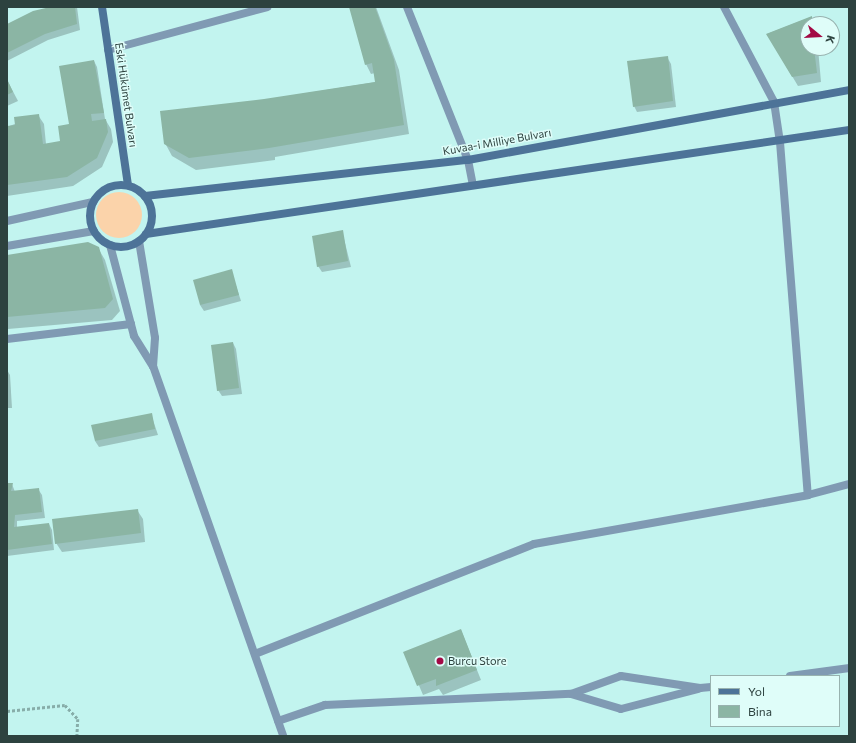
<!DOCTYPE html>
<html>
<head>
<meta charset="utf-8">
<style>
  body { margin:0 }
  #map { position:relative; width:856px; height:743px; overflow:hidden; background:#c2f4ef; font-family:Commissioner,sans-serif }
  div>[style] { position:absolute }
  .green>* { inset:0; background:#fbd3aa }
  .round { border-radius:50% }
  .shadow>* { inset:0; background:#0003 }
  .building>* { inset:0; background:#8bb5a4 }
  .path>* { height:2.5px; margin-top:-1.25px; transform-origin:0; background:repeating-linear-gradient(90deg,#87ada9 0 3px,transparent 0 5px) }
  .service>* { height:8px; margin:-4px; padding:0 4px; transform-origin:4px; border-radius:4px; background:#809ab3 }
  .minor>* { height:8px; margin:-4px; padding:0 4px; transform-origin:4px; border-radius:4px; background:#809ab3 }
  .tertiary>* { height:8px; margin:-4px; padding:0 4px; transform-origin:4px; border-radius:4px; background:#809ab3 }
  .secondary>* { height:8px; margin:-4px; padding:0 4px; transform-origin:4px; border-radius:4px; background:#4d7398 }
  .secondary>.ring { margin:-4px; padding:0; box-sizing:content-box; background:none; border:8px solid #4d7398; border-radius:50% }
  .dots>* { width:11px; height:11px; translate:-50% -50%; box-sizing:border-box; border:2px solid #dffdf9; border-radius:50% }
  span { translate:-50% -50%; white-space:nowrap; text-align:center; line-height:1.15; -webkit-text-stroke:3px #dffdf9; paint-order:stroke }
  .street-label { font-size:11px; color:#2d423f }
  .poi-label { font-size:11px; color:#2d423f }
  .left { translate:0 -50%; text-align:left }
  .frame { position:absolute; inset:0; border:8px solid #2d423f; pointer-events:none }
  .legend { position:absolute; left:710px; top:675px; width:130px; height:52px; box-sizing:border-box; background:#dffdf9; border:1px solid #98b2af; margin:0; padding:5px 7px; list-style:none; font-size:12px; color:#2d423f }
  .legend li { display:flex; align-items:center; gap:8px; height:20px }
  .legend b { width:20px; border:1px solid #98b2af }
  .north { position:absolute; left:800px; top:16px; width:40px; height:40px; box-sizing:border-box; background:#dffdf9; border:1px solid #98b2af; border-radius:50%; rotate:108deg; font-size:11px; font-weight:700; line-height:16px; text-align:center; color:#2d423f }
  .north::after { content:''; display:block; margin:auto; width:14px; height:18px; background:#a30a45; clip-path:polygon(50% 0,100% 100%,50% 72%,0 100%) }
</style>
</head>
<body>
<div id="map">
  <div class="green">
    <i class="round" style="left:96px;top:192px;width:46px;height:46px"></i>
  </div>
  <div class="shadow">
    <i style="clip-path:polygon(55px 7px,77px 7px,80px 30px,48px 40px,7px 61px,7px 25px)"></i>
    <i style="clip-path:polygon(350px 7px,376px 7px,399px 70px,409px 134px,275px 157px,275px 160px,196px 170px,172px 156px,165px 143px,264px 100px,376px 82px,375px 73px,371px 74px,366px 64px)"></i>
    <i style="clip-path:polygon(811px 17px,815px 24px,808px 24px,808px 48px,818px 48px,821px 82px,798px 86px,767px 34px)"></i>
    <i style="clip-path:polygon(667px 57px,671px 64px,676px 107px,637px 112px,634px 106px)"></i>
    <i style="clip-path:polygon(94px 61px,97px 67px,105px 119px,111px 129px,113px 142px,102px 167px,73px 186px,7px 196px,7px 127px,38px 115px,44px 124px,46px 144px,62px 142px)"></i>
    <i style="clip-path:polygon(7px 80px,18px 101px,7px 106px)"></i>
    <i style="clip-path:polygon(342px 231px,351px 267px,322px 272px,318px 266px)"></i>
    <i style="clip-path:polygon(98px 248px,105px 260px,120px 311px,112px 320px,8px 329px,7px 256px)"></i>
    <i style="clip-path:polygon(231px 270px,241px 301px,204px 311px,200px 305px)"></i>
    <i style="clip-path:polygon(233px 343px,236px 349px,242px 394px,222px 396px,218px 390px)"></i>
    <i style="clip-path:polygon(7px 370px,10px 375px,12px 408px,7px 408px)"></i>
    <i style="clip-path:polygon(151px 414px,158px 435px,99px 447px,95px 441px)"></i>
    <i style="clip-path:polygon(7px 484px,12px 484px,15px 492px,38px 489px,42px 495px,45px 518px,17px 521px,17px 528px,49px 524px,52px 530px,54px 550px,7px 556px)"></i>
    <i style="clip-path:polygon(137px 510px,143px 519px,145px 542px,62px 552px,56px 543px)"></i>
    <i style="clip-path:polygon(461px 630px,481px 680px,443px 695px,439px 689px,423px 695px,405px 652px)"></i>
  </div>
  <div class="building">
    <i style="clip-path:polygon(50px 7px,75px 7px,77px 24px,45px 34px,7px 53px,7px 24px,33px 11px)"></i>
    <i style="clip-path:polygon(349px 7px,375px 7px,394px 60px,404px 125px,269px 148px,189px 158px,164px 144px,160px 111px,264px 99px,375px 82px,372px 63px,365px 65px)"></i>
    <i style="clip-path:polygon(812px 16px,812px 24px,808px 24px,808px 48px,814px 48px,817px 73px,792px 77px,766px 34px)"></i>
    <i style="clip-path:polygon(668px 56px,673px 101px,633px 107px,627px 61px)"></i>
    <i style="clip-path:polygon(94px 60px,104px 113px,91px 114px,92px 121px,106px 119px,108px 132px,97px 158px,67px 177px,7px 185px,7px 126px,15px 125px,14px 117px,39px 114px,43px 144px,60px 141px,58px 126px,69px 124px,59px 66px)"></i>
    <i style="clip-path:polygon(7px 79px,13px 92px,7px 95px)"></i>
    <i style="clip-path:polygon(343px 230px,348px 261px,317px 267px,312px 236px)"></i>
    <i style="clip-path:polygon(88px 242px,99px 247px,113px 299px,105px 308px,7px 317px,7px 255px)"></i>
    <i style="clip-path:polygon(232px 269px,239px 295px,200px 305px,193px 280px)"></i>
    <i style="clip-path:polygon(233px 342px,239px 388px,217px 391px,211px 345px)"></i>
    <i style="clip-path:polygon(152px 413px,155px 429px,95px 441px,91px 425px)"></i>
    <i style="clip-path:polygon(7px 483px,13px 483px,11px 491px,39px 488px,42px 512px,15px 515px,14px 527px,49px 523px,52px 544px,7px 550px)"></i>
    <i style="clip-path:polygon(138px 509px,141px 533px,55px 544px,52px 519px)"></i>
    <i style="clip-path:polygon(461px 629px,477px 670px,436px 686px,436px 679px,417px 686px,403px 652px)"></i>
  </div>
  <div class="path">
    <i style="left:7px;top:711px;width:58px;rotate:-5.9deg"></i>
    <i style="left:65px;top:705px;width:19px;rotate:47deg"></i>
    <i style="left:78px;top:719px;width:17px;rotate:93deg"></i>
  </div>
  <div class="service">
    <i style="left:790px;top:676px;width:60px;rotate:-7.7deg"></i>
    <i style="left:571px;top:694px;width:52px;rotate:16.7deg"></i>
    <i style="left:621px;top:709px;width:80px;rotate:-14.6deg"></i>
    <i style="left:278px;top:721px;width:50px;rotate:-18.8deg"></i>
    <i style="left:325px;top:705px;width:246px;rotate:-2.6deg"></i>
    <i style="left:571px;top:694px;width:53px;rotate:-19.8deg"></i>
    <i style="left:621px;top:676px;width:80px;rotate:8.6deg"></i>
    <i style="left:700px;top:688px;width:11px;rotate:-5deg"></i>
  </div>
  <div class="minor">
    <i style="left:407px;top:7px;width:165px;rotate:68.3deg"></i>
    <i style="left:468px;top:160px;width:25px;rotate:79deg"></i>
    <i style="left:724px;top:7px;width:107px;rotate:62.2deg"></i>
    <i style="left:774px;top:102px;width:40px;rotate:81.5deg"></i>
    <i style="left:780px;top:142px;width:354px;rotate:85.5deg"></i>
    <i style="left:108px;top:50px;width:165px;rotate:-15.1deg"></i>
    <i style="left:7px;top:339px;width:125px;rotate:-6.9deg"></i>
    <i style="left:255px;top:654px;width:300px;rotate:-21.5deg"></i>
    <i style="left:534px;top:544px;width:278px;rotate:-10.1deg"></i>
    <i style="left:808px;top:495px;width:42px;rotate:-15deg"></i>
  </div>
  <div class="tertiary">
    <i style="left:7px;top:221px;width:88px;rotate:-12.5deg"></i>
    <i style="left:139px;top:241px;width:98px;rotate:80.6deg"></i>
    <i style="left:155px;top:338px;width:28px;rotate:94deg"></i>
    <i style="left:110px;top:245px;width:94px;rotate:75.2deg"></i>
    <i style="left:134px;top:336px;width:36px;rotate:58deg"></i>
    <i style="left:153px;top:366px;width:392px;rotate:70.6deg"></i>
    <i style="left:7px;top:246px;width:88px;rotate:-9.8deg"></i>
  </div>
  <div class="secondary">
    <i style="left:102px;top:7px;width:180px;rotate:81.7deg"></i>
    <i class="ring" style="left:90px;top:185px;width:54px;height:54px"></i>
    <i style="left:145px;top:196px;width:325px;rotate:-6.4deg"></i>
    <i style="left:468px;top:160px;width:387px;rotate:-10.4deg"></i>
    <i style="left:146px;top:234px;width:711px;rotate:-8.42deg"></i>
  </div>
  <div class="dots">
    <i style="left:440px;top:661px;background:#a30a45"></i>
  </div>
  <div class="street-label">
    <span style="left:126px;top:95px;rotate:82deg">Eski Hükümet Bulvarı</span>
    <span style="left:497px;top:142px;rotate:-10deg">Kuvaa-i Milliye Bulvarı</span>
  </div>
  <div class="poi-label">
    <span class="left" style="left:448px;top:661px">Burcu Store</span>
  </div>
  <div class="frame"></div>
  <ul class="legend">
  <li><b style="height:5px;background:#4d7398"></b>Yol</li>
  <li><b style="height:11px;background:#8bb5a4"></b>Bina</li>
  </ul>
  <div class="north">K</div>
</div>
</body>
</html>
